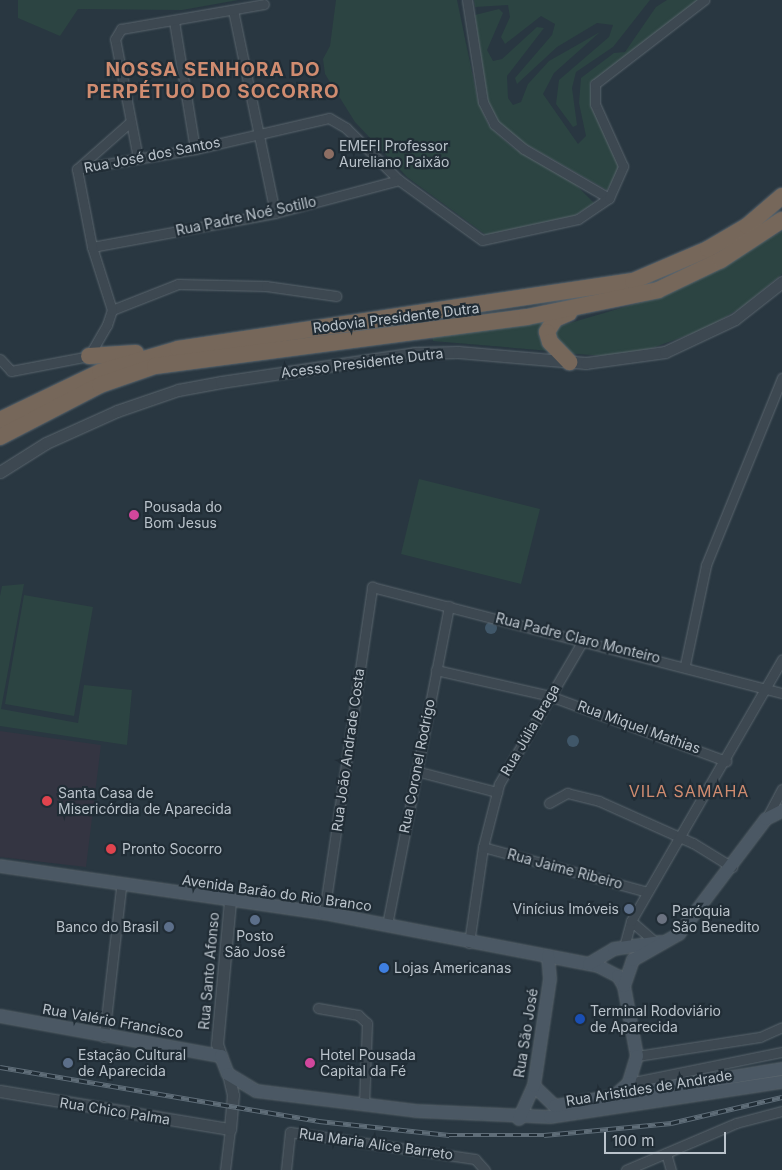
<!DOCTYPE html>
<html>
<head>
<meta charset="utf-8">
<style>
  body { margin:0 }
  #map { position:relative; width:782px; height:1170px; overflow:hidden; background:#293741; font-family:Inter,sans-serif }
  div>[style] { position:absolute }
  .medical>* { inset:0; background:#343542 }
  .green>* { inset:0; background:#2c4442 }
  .water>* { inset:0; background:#405769 }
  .round { border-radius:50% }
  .roads { filter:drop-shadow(0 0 1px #5b666e) drop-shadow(0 0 1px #5b666e) }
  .minor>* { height:9px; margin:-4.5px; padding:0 4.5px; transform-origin:4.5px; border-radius:4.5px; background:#3d4851 }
  .tertiary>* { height:11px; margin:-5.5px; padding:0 5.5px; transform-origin:5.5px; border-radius:5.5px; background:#3d4851 }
  .secondary>* { height:12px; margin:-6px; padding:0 6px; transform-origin:6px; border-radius:6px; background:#4b5864 }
  .motorway>* { height:16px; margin:-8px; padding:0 8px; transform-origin:8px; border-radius:8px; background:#76675a }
  .rail>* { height:4.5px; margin-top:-2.25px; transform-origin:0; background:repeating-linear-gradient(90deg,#212d36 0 8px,#5f6d78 0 16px); box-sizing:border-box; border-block:1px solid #5f6d78 }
  .dots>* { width:14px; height:14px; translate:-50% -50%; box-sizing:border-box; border:2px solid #212d36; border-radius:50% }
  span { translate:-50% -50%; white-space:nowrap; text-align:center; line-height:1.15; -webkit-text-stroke:4.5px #212d36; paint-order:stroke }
  .poi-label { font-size:14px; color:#bac3cb }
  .left { translate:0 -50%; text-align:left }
  .right { translate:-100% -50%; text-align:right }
  .street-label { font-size:14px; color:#bac3cb }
  .quarter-label { font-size:16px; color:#d08c70; letter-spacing:1px }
  .district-label { font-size:19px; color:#d08c70; font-weight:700; letter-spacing:1px }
  .scale { position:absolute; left:604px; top:1132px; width:122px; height:22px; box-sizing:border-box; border:2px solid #bac3cb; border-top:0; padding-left:6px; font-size:15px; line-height:18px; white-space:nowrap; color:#bac3cb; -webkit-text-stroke:4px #212d36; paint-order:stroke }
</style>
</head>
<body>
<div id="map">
  <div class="medical">
    <i style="clip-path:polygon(0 731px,101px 745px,86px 867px,0 857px)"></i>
  </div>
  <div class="green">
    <i style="clip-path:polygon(18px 0,238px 0,182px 10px,78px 9px,60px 36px,18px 18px)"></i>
    <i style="clip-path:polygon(336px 0,457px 0,478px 101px,489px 126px,512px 147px,573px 182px,594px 203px,574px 216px,486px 235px,407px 177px,355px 122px,325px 74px,323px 59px,330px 46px)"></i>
    <i style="clip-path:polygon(474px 0,650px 0,613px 47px,576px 72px,572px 88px,577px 125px,573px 127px,556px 104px,559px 80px,609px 37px,613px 25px,597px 23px,557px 47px,517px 84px,515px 78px,552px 35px,555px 24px,541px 16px,505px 44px,501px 37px,510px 17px,508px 5px,475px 7px)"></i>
    <i style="clip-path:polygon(667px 0,698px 0,590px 83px,592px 108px,618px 157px,618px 172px,607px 190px,515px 138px,498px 124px,486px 99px,475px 15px,499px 9px,503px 13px,487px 50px,493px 61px,502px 59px,537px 27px,544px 28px,507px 76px,508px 98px,513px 105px,521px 102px,528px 84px,549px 61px,600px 32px,554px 73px,543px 94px,578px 144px,586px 136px,579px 103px,581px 78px,614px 53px,625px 52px,656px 7px)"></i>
    <i style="clip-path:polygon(782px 231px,782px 274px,742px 307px,707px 328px,644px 351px,606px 356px,564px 353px,555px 334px,560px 326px,645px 301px,712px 272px)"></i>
    <i style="clip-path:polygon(545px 320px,538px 334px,550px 351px,433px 341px,432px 335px)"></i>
    <i style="clip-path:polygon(419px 479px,540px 509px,521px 584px,401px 554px)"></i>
    <i style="clip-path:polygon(24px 584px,1px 709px,78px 723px,84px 685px,132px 690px,127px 745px,0 726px,0 596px,2px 586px)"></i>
    <i style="clip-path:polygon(24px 595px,93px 607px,74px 716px,5px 704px)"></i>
  </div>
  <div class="water">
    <i class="round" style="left:485px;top:622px;width:12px;height:12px"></i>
    <i class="round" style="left:567px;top:735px;width:12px;height:12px"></i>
  </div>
  <div class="roads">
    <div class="minor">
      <i style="left:467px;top:0;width:103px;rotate:81.1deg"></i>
      <i style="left:483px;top:102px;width:25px;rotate:63deg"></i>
      <i style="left:494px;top:124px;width:39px;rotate:40deg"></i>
      <i style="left:524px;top:149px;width:98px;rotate:30deg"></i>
      <i style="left:233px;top:10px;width:207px;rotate:78.3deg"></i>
      <i style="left:174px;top:21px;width:130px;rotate:80.7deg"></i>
      <i style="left:138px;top:158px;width:121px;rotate:-100.9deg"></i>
      <i style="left:115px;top:39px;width:12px;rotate:-59deg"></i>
      <i style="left:121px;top:29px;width:145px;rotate:-9.9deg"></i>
      <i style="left:77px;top:169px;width:120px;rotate:-9.6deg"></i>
      <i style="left:195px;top:149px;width:138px;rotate:-13deg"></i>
      <i style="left:329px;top:118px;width:20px;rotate:30deg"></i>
      <i style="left:346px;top:128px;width:74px;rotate:44.5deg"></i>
      <i style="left:399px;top:180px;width:102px;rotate:35.9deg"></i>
      <i style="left:482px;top:240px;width:98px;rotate:-12.3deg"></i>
      <i style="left:578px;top:219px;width:37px;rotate:-34deg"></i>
      <i style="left:609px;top:198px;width:35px;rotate:-66deg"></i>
      <i style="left:623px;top:166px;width:68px;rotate:-114.3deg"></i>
      <i style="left:595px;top:104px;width:20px;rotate:-90deg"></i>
      <i style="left:595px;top:84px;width:138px;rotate:-37.6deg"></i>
      <i style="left:77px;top:169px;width:69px;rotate:-41.5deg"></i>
      <i style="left:92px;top:247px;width:186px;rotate:-10.5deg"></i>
      <i style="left:275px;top:213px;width:128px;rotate:-14.9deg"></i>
      <i style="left:112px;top:310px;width:71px;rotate:-21.5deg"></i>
      <i style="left:178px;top:284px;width:88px;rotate:1.3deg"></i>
      <i style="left:266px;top:286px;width:71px;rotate:8.1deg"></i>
      <i style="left:0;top:359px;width:16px;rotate:47deg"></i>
      <i style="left:11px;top:371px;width:79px;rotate:-10.9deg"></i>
      <i style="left:89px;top:356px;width:36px;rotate:-60deg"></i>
      <i style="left:107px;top:325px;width:16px;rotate:-72deg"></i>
      <i style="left:112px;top:310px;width:66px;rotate:-107.6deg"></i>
      <i style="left:92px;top:247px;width:79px;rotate:-100.9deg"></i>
      <i style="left:685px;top:665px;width:102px;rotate:-78.1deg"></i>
      <i style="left:706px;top:565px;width:202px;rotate:-67.9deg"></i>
      <i style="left:436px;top:670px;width:117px;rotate:12.8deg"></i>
      <i style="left:550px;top:696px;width:188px;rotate:20.3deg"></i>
      <i style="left:416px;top:771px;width:84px;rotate:14.5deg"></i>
      <i style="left:549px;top:803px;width:21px;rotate:-29deg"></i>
      <i style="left:567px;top:793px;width:33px;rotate:14deg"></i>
      <i style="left:599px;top:801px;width:103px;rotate:24.1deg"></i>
      <i style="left:693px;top:843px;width:46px;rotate:31.6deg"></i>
      <i style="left:766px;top:819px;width:34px;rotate:-62deg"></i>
      <i style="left:483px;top:847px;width:170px;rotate:15.3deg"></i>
      <i style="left:324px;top:913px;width:330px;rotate:-81.6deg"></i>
      <i style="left:372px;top:587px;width:423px;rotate:14.5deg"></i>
      <i style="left:631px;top:921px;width:32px;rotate:41deg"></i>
      <i style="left:387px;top:925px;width:325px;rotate:-79deg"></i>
      <i style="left:469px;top:943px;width:97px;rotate:-81.7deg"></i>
      <i style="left:483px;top:847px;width:65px;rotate:-75.7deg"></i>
      <i style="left:499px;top:784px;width:167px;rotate:-59.7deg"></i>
      <i style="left:624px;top:947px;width:27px;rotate:-75deg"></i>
      <i style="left:631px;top:921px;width:302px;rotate:-60deg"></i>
      <i style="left:318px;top:1008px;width:41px;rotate:9.9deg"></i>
      <i style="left:358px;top:1015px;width:12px;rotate:42deg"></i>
      <i style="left:367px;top:1023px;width:81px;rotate:92.1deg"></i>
      <i style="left:104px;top:1037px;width:151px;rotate:-83.5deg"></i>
      <i style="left:637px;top:1056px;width:124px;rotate:-8.8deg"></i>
      <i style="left:760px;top:1037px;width:24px;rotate:-24deg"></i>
      <i style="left:629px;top:1083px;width:156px;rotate:-11.5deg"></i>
      <i style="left:666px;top:1153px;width:18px;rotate:74deg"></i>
      <i style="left:225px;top:1170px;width:41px;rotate:-83deg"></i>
      <i style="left:286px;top:1170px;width:38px;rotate:-84deg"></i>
      <i style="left:290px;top:1132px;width:187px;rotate:8.3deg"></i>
      <i style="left:475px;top:1159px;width:15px;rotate:48deg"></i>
      <i style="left:626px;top:1170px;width:120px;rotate:-23.1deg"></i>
      <i style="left:736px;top:1123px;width:48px;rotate:-14.6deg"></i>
    </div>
    <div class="tertiary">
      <i style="left:0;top:472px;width:54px;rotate:-32.2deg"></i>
      <i style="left:46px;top:443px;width:78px;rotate:-24.3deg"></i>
      <i style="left:117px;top:411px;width:65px;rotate:-19deg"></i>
      <i style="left:178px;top:390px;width:44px;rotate:-10.5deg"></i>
      <i style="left:221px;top:382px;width:195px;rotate:-8.5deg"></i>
      <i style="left:414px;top:353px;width:44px;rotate:-1.3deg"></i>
      <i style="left:458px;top:352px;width:128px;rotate:4.9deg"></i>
      <i style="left:586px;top:363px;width:80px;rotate:-7.9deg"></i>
      <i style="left:665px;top:352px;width:77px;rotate:-25.2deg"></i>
      <i style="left:735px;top:319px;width:60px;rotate:-38.2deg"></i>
      <i style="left:221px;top:1056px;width:13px;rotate:-108deg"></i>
      <i style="left:217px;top:1044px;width:145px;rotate:-84.8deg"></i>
      <i style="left:0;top:1091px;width:233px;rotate:9.4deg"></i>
      <i style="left:230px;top:1129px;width:34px;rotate:-85deg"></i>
      <i style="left:233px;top:1095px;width:22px;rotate:-103deg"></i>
    </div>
    <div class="secondary">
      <i style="left:0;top:866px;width:327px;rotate:8.3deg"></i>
      <i style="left:324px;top:913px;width:279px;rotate:10.9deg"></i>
      <i style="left:598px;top:966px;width:22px;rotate:27deg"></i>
      <i style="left:618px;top:976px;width:12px;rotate:59deg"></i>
      <i style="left:624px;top:986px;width:71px;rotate:79.5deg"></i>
      <i style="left:637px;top:1056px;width:28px;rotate:107deg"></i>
      <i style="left:629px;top:1083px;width:24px;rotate:138deg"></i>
      <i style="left:589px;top:964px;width:29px;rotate:-31deg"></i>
      <i style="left:614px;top:949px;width:47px;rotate:-8.7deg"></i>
      <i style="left:624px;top:986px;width:28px;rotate:-71deg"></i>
      <i style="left:633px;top:960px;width:53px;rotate:-29.5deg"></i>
      <i style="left:679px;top:934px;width:144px;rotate:-52.9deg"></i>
      <i style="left:766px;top:819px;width:18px;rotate:-27deg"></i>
      <i style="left:0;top:1016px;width:225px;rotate:10.3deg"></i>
      <i style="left:221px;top:1056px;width:19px;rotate:69deg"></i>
      <i style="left:228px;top:1074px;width:33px;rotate:31deg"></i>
      <i style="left:256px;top:1091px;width:161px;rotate:7.1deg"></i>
      <i style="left:416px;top:1111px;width:134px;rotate:2.6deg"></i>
      <i style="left:550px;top:1117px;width:235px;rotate:-8.6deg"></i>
      <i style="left:534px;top:1086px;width:29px;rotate:44deg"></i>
      <i style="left:555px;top:1106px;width:230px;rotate:-9.3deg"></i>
      <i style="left:519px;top:1119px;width:36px;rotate:-66deg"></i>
      <i style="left:534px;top:1086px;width:108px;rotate:-81.5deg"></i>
      <i style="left:550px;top:979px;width:23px;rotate:-95deg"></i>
    </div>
    <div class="motorway">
      <i style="left:569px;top:313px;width:15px;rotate:157deg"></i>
      <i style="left:555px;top:319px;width:15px;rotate:122deg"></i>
      <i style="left:547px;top:332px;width:10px;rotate:73deg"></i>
      <i style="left:550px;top:342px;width:28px;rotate:46deg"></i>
      <i style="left:89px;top:356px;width:47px;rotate:-3.7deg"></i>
      <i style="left:0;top:420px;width:111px;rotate:-25.6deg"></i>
      <i style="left:100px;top:372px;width:81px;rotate:-16.4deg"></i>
      <i style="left:178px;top:349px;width:460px;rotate:-8.5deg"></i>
      <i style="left:633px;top:281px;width:82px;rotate:-23.1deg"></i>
      <i style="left:708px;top:249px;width:45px;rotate:-30.5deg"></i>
      <i style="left:747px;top:226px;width:46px;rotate:-40.6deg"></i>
      <i style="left:0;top:437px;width:113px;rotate:-27.5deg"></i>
      <i style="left:100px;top:385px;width:58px;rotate:-19.1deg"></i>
      <i style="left:155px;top:366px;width:375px;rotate:-7.5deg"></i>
      <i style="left:527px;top:317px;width:134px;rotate:-11.6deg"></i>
      <i style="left:658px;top:290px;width:70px;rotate:-25.5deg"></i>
      <i style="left:721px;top:260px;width:73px;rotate:-33.3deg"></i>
    </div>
  </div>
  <div class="rail">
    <i style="left:0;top:1067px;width:324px;rotate:9.6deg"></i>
    <i style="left:319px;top:1121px;width:131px;rotate:6.1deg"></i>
    <i style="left:449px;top:1135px;width:95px"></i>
    <i style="left:544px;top:1135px;width:128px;rotate:-5.4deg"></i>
    <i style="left:671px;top:1123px;width:114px;rotate:-13.2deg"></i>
  </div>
  <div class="dots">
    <i style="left:329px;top:154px;background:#8d6e63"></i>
    <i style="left:134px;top:515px;background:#d1479c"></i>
    <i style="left:47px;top:801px;background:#e0444e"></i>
    <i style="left:111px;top:849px;background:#e0444e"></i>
    <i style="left:629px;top:909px;background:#5c6f8a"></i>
    <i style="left:662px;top:919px;background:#6b7280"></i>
    <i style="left:255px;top:920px;background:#5c6f8a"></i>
    <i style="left:169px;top:927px;background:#5c6f8a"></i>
    <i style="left:384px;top:968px;background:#3f7fe0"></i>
    <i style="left:580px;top:1019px;background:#1a4fb4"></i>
    <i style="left:68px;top:1063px;background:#5c6f8a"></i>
    <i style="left:310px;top:1063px;background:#d1479c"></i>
  </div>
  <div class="poi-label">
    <span class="left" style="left:339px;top:154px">EMEFI Professor<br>Aureliano Paixão</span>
    <span class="left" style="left:144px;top:515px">Pousada do<br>Bom Jesus</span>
    <span class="left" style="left:58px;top:801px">Santa Casa de<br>Misericórdia de Aparecida</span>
    <span class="left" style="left:122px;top:849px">Pronto Socorro</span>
    <span class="right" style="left:619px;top:909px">Vinícius Imóveis</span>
    <span class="left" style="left:672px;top:919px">Paróquia<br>São Benedito</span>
    <span class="right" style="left:159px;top:927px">Banco do Brasil</span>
    <span style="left:255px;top:944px">Posto<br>São José</span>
    <span class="left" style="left:394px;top:968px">Lojas Americanas</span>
    <span class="left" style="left:590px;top:1019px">Terminal Rodoviário<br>de Aparecida</span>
    <span class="left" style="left:78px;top:1063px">Estação Cultural<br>de Aparecida</span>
    <span class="left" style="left:320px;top:1063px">Hotel Pousada<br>Capital da Fé</span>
  </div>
  <div class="street-label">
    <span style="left:152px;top:155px;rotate:-11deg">Rua José dos Santos</span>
    <span style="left:246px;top:216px;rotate:-12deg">Rua Padre Noé Sotillo</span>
    <span style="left:396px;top:318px;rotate:-7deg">Rodovia Presidente Dutra</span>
    <span style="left:362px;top:363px;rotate:-7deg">Acesso Presidente Dutra</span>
    <span style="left:578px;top:638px;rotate:14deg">Rua Padre Claro Monteiro</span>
    <span style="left:639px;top:727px;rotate:20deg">Rua Miquel Mathias</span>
    <span style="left:530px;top:730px;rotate:-60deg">Rua Júlia Braga</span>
    <span style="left:348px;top:750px;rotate:-82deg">Rua João Andrade Costa</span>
    <span style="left:417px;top:766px;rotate:-79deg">Rua Coronel Rodrigo</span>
    <span style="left:565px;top:869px;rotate:15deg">Rua Jaime Ribeiro</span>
    <span style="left:277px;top:893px;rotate:8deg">Avenida Barão do Rio Branco</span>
    <span style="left:209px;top:971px;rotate:-85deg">Rua Santo Afonso</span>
    <span style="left:113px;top:1021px;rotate:10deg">Rua Valério Francisco</span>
    <span style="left:526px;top:1033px;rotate:-81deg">Rua São José</span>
    <span style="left:649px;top:1088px;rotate:-9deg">Rua Aristides de Andrade</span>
    <span style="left:115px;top:1111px;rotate:9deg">Rua Chico Palma</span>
    <span style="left:376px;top:1144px;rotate:8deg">Rua Maria Alice Barreto</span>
  </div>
  <div class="quarter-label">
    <span style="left:689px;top:791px">VILA SAMAHA</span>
  </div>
  <div class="district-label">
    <span style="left:213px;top:81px">NOSSA SENHORA DO<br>PERPÉTUO DO SOCORRO</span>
  </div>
  <div class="scale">100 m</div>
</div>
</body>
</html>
